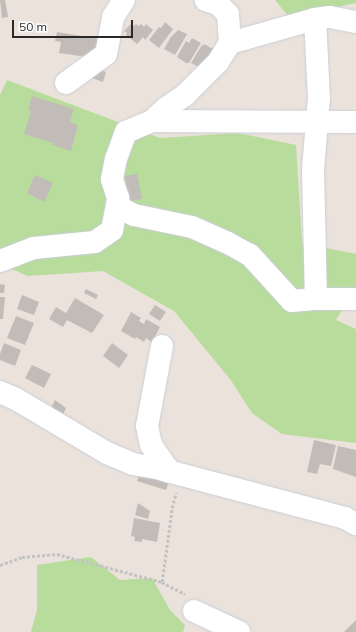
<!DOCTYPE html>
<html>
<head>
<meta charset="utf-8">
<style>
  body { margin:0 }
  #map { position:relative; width:356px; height:632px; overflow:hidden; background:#eae2db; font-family:Mulish,sans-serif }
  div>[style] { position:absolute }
  .green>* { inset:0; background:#b8dc9b }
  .building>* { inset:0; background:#c2bcb8 }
  .path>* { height:2.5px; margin-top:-1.25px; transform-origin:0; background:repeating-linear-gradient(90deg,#c3c3c3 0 3px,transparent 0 5px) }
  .roads { filter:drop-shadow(0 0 1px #caced9) drop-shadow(0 0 1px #caced9) }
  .minor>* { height:22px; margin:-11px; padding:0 11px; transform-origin:11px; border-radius:11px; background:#fff }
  span { translate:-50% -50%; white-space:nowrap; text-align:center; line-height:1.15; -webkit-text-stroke:4px #fff; paint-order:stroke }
  .scale { position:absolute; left:12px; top:20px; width:121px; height:18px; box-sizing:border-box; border:2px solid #282828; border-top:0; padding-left:5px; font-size:12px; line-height:14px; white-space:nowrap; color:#282828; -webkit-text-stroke:3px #fff; paint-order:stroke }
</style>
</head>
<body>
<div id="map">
  <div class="green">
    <i style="clip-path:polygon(275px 0,356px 0,356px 3px,289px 17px)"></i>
    <i style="clip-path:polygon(7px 80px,160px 138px,238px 133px,296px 145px,302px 243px,356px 254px,356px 287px,336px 320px,356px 329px,356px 443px,282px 434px,252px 413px,230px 379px,174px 311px,103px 271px,28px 276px,0 264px,0 95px)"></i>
    <i style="clip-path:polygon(91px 557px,120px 580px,152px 578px,170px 610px,185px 625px,183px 632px,31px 632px,37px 610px,37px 565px)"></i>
  </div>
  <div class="building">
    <i style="clip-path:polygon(0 0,5px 0,8px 17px,2px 18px)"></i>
    <i style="clip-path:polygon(165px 22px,173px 29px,159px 48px,149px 40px,159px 27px,161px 28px)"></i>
    <i style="clip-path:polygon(131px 24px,134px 26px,136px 24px,139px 26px,141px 24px,144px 27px,146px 24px,153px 30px,145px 40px,143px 37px,137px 44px,126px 35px,127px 33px,124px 31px)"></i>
    <i style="clip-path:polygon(178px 30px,187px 34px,175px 55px,164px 49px,171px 37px)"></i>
    <i style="clip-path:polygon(57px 32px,100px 39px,98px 57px,87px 57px,59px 53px,61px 42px,55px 41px)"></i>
    <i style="clip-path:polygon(192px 38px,201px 43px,189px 63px,186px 63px,177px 57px,186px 41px,189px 43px)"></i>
    <i style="clip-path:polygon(204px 44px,213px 49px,201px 68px,191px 63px,202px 45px,203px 46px)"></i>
    <i style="clip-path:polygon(92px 67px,106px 72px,103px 82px,89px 77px)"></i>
    <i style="clip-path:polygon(32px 96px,74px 109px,70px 122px,78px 125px,71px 151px,52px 145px,53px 143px,24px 134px,31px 111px,28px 110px)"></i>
    <i style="clip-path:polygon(137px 174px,142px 199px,129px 201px,125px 176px)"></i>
    <i style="clip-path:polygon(35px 175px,53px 183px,44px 202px,27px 193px)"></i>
    <i style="clip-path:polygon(0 284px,5px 285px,4px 293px,0 293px)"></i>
    <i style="clip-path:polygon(86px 289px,98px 295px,96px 299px,84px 293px)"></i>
    <i style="clip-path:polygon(22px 295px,39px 302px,34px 315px,17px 309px)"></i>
    <i style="clip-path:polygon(0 297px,5px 297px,3px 319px,0 319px)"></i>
    <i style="clip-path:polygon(75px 298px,104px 315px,92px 333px,67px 320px,63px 327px,49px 319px,56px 307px,66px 313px)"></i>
    <i style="clip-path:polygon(155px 305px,166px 312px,160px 321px,149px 314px)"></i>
    <i style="clip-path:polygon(131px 312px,141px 318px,139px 321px,144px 324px,146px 319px,160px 327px,152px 342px,146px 338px,144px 342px,136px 337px,135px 339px,121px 331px)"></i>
    <i style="clip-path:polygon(16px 316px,34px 323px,25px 345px,7px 338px)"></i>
    <i style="clip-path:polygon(4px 343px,21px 350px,15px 366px,0 360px,0 354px)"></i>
    <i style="clip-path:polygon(112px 343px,128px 355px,119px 368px,103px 356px)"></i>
    <i style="clip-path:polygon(32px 365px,51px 374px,44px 388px,25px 378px)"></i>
    <i style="clip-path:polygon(55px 400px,66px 408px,62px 417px,50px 410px)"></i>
    <i style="clip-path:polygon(314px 440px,336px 445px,331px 466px,320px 464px,317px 474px,307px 472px)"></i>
    <i style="clip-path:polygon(338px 446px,356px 450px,356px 477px,333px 469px)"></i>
    <i style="clip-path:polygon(140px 472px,169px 481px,166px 490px,137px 481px)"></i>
    <i style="clip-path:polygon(138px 503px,150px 511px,148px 519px,135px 515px)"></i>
    <i style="clip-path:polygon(134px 518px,160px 523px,157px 542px,142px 539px,142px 542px,134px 541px,135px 537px,131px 536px)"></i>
    <i style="clip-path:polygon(356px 620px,356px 632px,344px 632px)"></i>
  </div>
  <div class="path">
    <i style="left:0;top:565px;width:23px;rotate:-20deg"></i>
    <i style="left:22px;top:557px;width:35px;rotate:-5deg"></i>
    <i style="left:57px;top:554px;width:109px;rotate:14.9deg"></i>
    <i style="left:162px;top:582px;width:26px;rotate:28deg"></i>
    <i style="left:162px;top:582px;width:75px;rotate:-82.3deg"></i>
    <i style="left:172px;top:508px;width:16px;rotate:-75deg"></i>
  </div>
  <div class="roads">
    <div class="minor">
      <i style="left:315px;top:19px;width:15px;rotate:-8deg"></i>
      <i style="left:330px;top:17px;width:26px;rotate:11deg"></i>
      <i style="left:230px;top:43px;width:88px;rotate:-15.8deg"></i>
      <i style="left:315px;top:19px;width:79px;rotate:87.1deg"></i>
      <i style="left:319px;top:98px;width:72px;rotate:94.8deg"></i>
      <i style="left:313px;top:170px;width:129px;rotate:88.7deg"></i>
      <i style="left:66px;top:83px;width:49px;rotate:-35.9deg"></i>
      <i style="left:106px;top:54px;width:38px;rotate:-79deg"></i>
      <i style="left:113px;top:17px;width:20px;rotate:-57deg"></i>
      <i style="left:152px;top:121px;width:204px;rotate:0.3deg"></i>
      <i style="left:117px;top:206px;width:19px;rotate:28deg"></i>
      <i style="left:134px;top:215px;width:59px;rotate:11.7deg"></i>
      <i style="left:192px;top:227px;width:39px;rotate:24deg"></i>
      <i style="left:228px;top:243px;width:25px;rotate:29deg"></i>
      <i style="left:250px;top:255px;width:62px;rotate:47.6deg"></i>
      <i style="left:292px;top:301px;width:24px;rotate:-5deg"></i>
      <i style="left:316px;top:299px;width:40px"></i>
      <i style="left:0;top:261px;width:36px;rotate:-21deg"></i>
      <i style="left:34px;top:248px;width:61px;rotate:-5.6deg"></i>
      <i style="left:95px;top:242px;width:21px;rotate:-35deg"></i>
      <i style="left:112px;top:230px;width:33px;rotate:-79deg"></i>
      <i style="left:118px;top:198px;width:20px;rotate:-108deg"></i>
      <i style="left:112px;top:179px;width:20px;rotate:-79deg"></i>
      <i style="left:116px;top:159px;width:29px;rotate:-70deg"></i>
      <i style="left:126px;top:132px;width:28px;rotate:-23deg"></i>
      <i style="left:152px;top:121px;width:19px;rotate:-43deg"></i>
      <i style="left:166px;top:108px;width:23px;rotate:-34deg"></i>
      <i style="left:185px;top:95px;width:47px;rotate:-45deg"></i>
      <i style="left:218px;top:62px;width:22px;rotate:-58deg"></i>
      <i style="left:230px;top:43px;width:29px;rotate:-94deg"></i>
      <i style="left:228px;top:14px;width:14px;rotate:-135deg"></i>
      <i style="left:218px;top:4px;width:13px;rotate:-162deg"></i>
      <i style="left:162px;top:346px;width:81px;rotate:100.6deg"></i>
      <i style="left:147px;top:426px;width:19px;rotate:78deg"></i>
      <i style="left:151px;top:445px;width:33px;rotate:55deg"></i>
      <i style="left:0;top:392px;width:17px;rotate:24deg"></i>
      <i style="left:16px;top:399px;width:106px;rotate:30.7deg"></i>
      <i style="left:107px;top:453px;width:28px;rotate:23deg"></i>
      <i style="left:133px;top:464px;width:27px;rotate:10deg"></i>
      <i style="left:160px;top:469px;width:191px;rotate:14.8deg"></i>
      <i style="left:345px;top:518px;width:13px;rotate:29deg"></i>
      <i style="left:194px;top:611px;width:50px;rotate:25deg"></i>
    </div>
  </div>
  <div class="scale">50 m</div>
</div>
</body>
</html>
